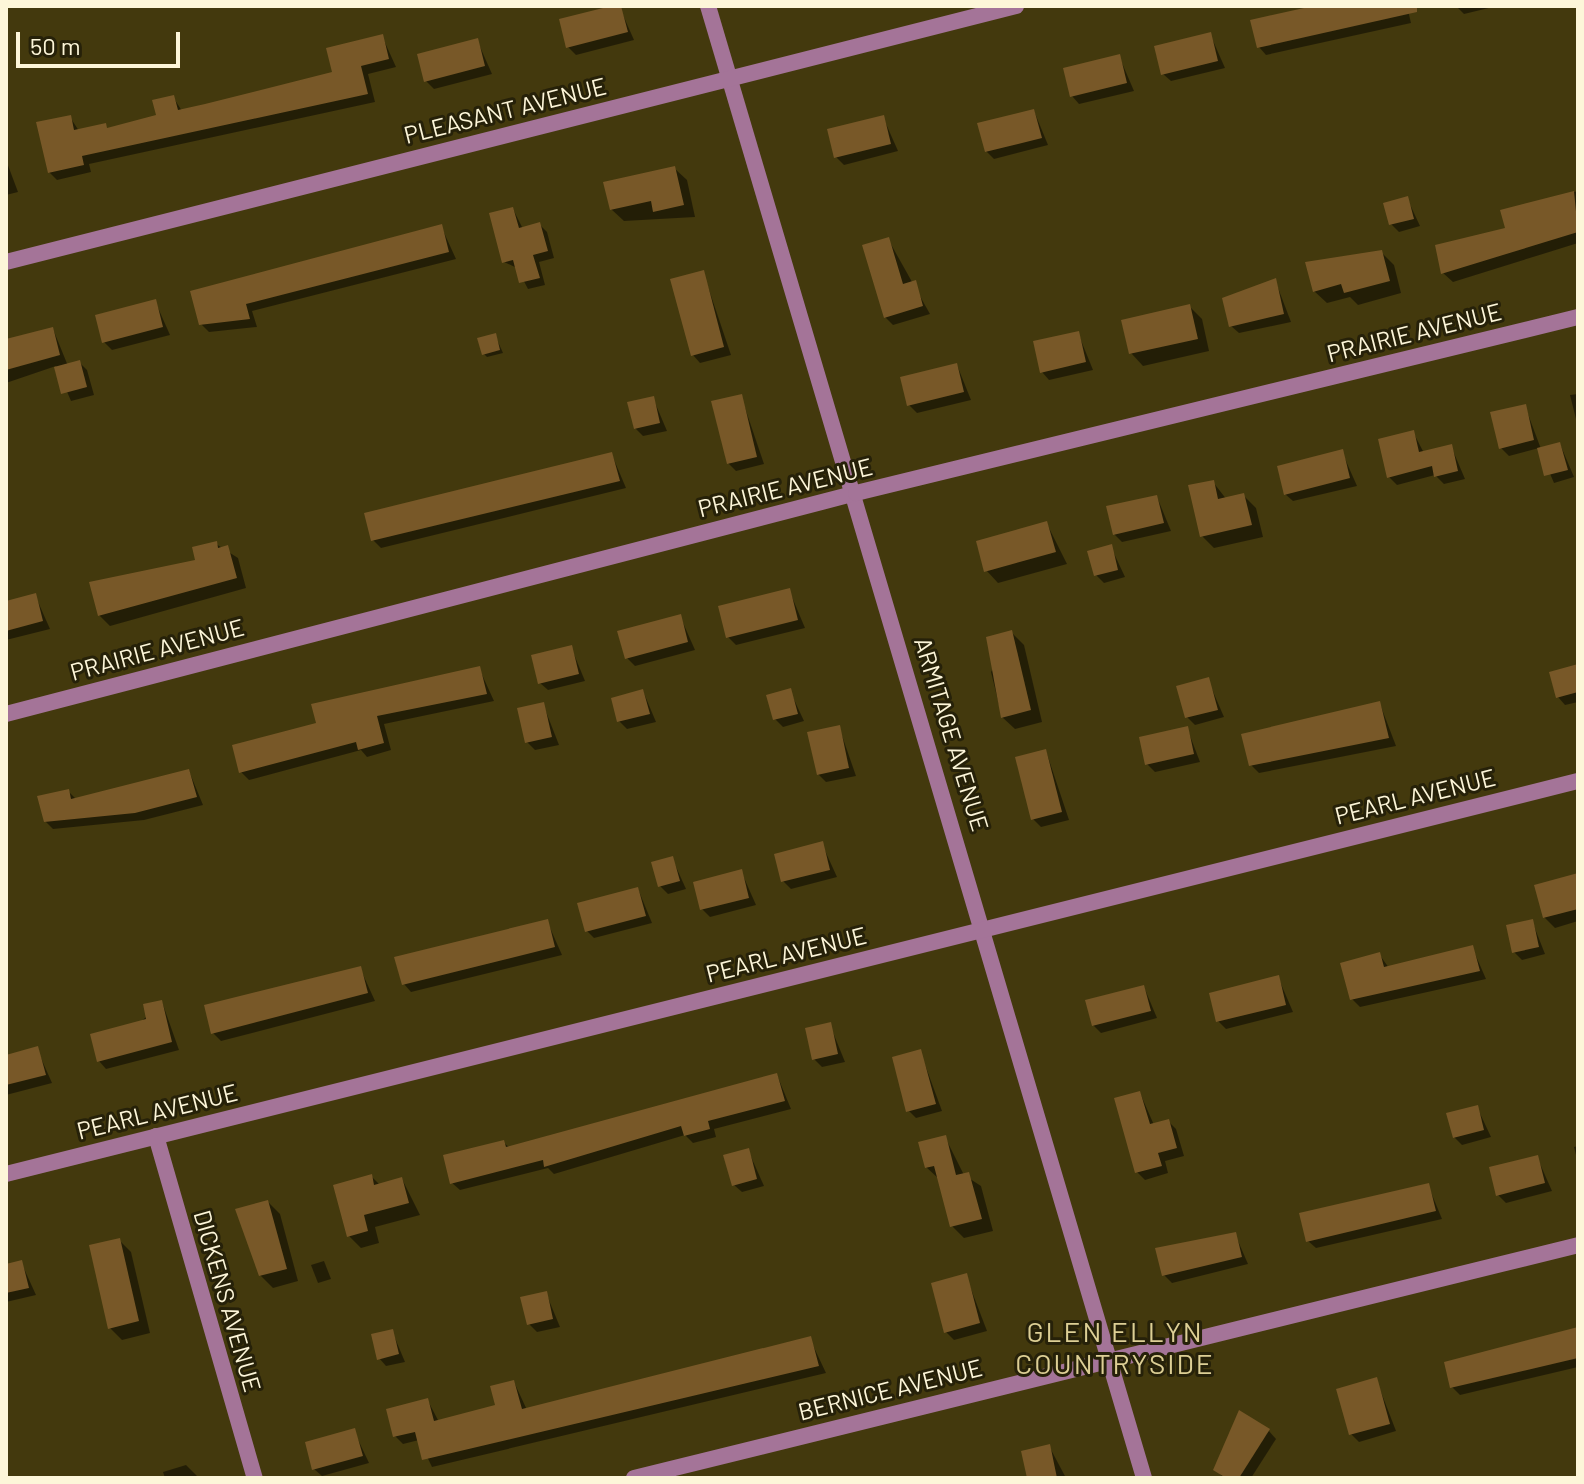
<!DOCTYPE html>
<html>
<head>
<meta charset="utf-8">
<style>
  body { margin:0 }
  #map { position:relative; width:1584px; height:1484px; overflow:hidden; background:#43390d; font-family:Barlow,sans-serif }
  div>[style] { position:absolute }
  .shadow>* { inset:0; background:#0007 }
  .building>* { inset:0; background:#785828 }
  .minor>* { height:16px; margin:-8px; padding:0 8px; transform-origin:8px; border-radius:8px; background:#a47498 }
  span { translate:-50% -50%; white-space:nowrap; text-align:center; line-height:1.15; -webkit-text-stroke:6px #262109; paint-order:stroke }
  .street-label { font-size:24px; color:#fdf6d9 }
  .quarter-label { font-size:28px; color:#ddcf95; letter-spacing:2px }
  .frame { position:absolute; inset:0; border:8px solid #fdf6d9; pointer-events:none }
  .scale { position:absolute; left:16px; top:32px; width:164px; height:36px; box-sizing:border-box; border:4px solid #fdf6d9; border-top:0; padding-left:10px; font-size:24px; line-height:28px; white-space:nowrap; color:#fdf6d9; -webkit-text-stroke:6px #262109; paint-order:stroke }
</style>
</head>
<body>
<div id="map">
  <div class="shadow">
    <i style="clip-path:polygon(619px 6px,634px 40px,576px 55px,568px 47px)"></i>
    <i style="clip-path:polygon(1320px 6px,1407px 6px,1411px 23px,1266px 55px,1259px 47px)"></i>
    <i style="clip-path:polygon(1456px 6px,1497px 6px,1464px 14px)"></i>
    <i style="clip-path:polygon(1210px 34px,1225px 68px,1171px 81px,1163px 74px)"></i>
    <i style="clip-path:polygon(382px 36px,396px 67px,368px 74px,375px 102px,89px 164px,91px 172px,57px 180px,49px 172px,70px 117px,79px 131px,110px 130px,159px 117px,173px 97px,182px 111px,335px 73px)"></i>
    <i style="clip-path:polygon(477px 40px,492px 74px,434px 89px,426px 81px)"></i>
    <i style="clip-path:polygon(1119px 56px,1134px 91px,1079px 104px,1072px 96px)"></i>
    <i style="clip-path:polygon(1034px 111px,1048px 145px,994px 159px,986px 151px)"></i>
    <i style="clip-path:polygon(883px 117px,898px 151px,844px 165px,836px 157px)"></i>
    <i style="clip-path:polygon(6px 160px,18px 192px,6px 195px)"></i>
    <i style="clip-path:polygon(674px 168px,687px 180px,695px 217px,624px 221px,611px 209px)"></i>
    <i style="clip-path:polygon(1578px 191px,1578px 243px,1453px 282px,1443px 273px,1507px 230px,1502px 211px)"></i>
    <i style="clip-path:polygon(1407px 198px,1420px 226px,1399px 232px,1391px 224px)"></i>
    <i style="clip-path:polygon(513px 209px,523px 229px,539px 224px,547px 232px,554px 258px,539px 262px,545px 285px,528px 289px,517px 268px,504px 262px)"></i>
    <i style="clip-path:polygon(441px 226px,456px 259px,252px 311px,257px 327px,209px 332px,201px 324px,193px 293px)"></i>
    <i style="clip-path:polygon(888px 239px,930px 314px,893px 325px,885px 317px)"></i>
    <i style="clip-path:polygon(1382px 253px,1394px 265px,1401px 293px,1358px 305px,1350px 297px,1327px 303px,1314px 291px)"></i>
    <i style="clip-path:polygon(703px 272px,731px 355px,700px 363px,693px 355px)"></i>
    <i style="clip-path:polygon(1275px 280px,1291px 322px,1239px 333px,1231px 326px)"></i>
    <i style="clip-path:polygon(155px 301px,170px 335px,112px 350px,104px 342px)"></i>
    <i style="clip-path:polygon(1189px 306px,1202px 319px,1209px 351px,1143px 366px,1131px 353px)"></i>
    <i style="clip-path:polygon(53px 329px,68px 366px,80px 363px,87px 370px,94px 395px,71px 401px,56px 366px,6px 383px,6px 344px)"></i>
    <i style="clip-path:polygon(1078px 333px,1093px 370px,1049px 380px,1042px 372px)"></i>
    <i style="clip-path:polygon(495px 335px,503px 353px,487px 357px,484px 354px)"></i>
    <i style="clip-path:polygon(957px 365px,971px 400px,917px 413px,909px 405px)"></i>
    <i style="clip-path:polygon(1578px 394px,1578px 427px,1570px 395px)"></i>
    <i style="clip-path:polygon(741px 396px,764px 464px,736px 471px,728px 463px)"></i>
    <i style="clip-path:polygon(653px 398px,667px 431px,643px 436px,635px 428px)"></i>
    <i style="clip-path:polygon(1525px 406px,1541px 449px,1560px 444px,1574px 477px,1554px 483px,1539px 448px,1509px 456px,1501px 448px)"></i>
    <i style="clip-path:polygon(1413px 432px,1424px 453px,1451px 446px,1465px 479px,1444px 484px,1435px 475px,1397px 485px,1389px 477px)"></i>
    <i style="clip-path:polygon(1342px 452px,1357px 486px,1293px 501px,1285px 494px)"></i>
    <i style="clip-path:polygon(612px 455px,626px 488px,381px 548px,373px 540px)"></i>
    <i style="clip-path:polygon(1213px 482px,1227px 500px,1244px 496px,1256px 508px,1263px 537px,1214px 548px,1202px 536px)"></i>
    <i style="clip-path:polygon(1157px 497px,1171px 531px,1122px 542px,1114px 534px)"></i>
    <i style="clip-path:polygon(1047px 524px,1067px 564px,998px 583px,986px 570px)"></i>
    <i style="clip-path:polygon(216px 544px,238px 558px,246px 588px,110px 626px,99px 615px,197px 562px)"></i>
    <i style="clip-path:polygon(1111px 547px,1125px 577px,1104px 583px,1096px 575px)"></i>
    <i style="clip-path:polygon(789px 590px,805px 628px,736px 645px,728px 637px)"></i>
    <i style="clip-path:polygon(35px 595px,50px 629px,6px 640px,6px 603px)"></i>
    <i style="clip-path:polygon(680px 616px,695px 650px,635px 666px,627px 658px)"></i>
    <i style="clip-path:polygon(1012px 633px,1024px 645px,1042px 722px,1015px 729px,1002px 717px,991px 672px)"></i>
    <i style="clip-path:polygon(571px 647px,585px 681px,548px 690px,540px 683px)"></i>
    <i style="clip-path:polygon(1578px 666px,1578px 702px,1565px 705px,1558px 697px)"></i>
    <i style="clip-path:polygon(479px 668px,494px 701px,384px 724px,391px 750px,367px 757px,361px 750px,249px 780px,241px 772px,318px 724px)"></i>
    <i style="clip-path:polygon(1208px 680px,1224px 717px,1195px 725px,1187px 717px)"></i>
    <i style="clip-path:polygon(643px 691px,656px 722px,627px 729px,619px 721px)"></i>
    <i style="clip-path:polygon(790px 691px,804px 721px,783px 727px,775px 719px)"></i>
    <i style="clip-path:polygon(543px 704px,559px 745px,535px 750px,527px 742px)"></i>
    <i style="clip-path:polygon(1380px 704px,1396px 746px,1259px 773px,1251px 765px)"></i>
    <i style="clip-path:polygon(839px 727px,856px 776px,826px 782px,818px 774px)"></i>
    <i style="clip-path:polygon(1187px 728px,1200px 762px,1155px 772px,1147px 764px)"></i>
    <i style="clip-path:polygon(1046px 751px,1069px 820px,1041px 827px,1033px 819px)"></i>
    <i style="clip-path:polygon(189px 771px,203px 805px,144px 820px,53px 829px,45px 821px,68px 791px,77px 800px)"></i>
    <i style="clip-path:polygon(822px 844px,837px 877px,791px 889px,783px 881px)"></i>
    <i style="clip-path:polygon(672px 858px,686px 889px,668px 894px,660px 886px)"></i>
    <i style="clip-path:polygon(741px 871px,756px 905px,710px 917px,702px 909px)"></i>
    <i style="clip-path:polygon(1578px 875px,1578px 921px,1555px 928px,1544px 917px)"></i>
    <i style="clip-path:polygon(638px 889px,652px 923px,594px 938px,587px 931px)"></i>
    <i style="clip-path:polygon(547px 921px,562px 955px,411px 992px,404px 984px)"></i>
    <i style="clip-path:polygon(1532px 921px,1545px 954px,1522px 960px,1514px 952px)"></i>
    <i style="clip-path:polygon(1472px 947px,1486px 979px,1360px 1007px,1352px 999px,1379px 954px,1389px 968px)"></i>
    <i style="clip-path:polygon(360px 968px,375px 1001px,221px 1041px,213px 1033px)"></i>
    <i style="clip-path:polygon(1278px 977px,1293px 1012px,1226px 1029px,1218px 1021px)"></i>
    <i style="clip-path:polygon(1144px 987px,1157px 1018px,1101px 1033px,1093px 1025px)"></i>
    <i style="clip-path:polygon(162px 1002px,179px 1050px,106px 1069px,99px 1061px)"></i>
    <i style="clip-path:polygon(830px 1025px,845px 1062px,822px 1067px,814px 1059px)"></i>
    <i style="clip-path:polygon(37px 1049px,52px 1083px,6px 1095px,6px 1057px)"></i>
    <i style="clip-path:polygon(920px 1051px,942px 1111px,916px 1118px,908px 1110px)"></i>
    <i style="clip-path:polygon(777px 1075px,791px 1109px,714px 1129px,716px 1137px,693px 1143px,685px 1135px,554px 1174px,548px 1168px,460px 1190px,452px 1183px,503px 1142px,510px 1148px)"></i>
    <i style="clip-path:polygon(1140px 1093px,1154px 1125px,1168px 1121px,1176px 1129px,1184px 1156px,1165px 1161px,1168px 1173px,1145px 1180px,1137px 1172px)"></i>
    <i style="clip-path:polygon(1477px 1107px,1491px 1137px,1462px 1145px,1454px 1137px)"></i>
    <i style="clip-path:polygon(945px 1137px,964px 1175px,981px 1186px,993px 1231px,964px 1238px,952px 1226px,939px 1179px,926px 1167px)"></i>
    <i style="clip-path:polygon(1578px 1146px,1578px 1163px,1574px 1147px)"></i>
    <i style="clip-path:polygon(748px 1150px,764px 1186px,742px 1192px,734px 1185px)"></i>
    <i style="clip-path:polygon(1537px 1157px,1552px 1191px,1506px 1203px,1498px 1195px)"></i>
    <i style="clip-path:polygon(371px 1176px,380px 1185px,402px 1179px,420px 1215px,375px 1227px,379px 1243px,361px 1248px,349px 1236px)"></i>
    <i style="clip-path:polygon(1428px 1185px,1442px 1219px,1316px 1248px,1308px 1241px)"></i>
    <i style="clip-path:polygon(268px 1202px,280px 1214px,298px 1281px,273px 1288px,260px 1275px)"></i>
    <i style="clip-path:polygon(1235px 1234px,1248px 1264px,1172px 1283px,1164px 1275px)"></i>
    <i style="clip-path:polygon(119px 1240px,131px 1252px,150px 1333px,122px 1340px,110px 1328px)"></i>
    <i style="clip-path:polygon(324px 1261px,331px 1279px,318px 1283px,311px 1265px)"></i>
    <i style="clip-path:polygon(21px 1262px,36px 1295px,6px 1302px,6px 1266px)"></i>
    <i style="clip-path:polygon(966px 1276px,987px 1331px,954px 1340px,946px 1332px)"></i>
    <i style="clip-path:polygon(546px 1293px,560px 1327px,537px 1332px,529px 1324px)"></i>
    <i style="clip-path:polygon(392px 1331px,405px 1362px,386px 1366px,379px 1358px)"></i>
    <i style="clip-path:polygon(1578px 1332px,1578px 1367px,1460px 1395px,1452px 1387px)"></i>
    <i style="clip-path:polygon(810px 1339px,826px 1373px,432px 1467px,419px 1440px,403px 1444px,395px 1436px,428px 1401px,439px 1422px,498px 1407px,514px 1382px,527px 1410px)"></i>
    <i style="clip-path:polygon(1376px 1379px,1396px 1431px,1359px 1442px,1351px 1434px)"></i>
    <i style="clip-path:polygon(354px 1431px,369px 1463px,322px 1476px,314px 1469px)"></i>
    <i style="clip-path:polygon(1269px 1431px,1276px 1439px,1251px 1478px,1224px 1478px,1215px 1469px)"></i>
    <i style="clip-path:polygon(1049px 1446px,1066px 1478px,1029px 1478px)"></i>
    <i style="clip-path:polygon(186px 1465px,199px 1478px,165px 1478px,163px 1472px)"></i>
  </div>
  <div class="building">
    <i style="clip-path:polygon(611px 6px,621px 6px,628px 32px,566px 48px,559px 19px)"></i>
    <i style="clip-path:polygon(1313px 6px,1417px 6px,1417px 12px,1257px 48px,1250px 20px)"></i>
    <i style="clip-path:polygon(1211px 32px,1218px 61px,1161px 75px,1154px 46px)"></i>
    <i style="clip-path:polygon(383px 34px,389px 59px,361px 66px,368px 94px,82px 156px,84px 165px,48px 173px,36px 122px,71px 115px,74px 130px,106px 123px,107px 128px,156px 115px,152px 100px,174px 95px,178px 110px,205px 104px,332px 72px,326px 48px)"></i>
    <i style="clip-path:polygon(478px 38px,485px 66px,424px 82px,417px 54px)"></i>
    <i style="clip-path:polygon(1120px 54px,1127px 83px,1070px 97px,1063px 68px)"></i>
    <i style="clip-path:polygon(1034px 109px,1042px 138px,985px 152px,977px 123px)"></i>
    <i style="clip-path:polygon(884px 115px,891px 144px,834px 158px,827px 129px)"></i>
    <i style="clip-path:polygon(675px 166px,684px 205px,653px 212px,651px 201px,610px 210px,603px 182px)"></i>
    <i style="clip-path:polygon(1574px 191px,1578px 232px,1441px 274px,1435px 245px,1505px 228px,1500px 210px)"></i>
    <i style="clip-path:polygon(1408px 196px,1414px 219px,1389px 225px,1383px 203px)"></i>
    <i style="clip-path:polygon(513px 207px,519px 228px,540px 222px,548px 251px,533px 255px,540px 278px,519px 283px,513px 260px,502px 263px,489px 213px)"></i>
    <i style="clip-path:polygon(442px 224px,449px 252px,246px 304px,250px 319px,199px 325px,190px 291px)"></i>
    <i style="clip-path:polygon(889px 237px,903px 284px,916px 280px,923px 306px,884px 318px,862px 245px)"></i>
    <i style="clip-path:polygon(1382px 250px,1390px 281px,1344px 293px,1341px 284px,1313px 292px,1305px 262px)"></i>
    <i style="clip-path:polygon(704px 270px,724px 347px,691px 356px,670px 279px)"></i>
    <i style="clip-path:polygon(1276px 278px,1284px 314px,1229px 327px,1222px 298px)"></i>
    <i style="clip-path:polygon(156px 299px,163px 327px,102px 343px,95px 315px)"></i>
    <i style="clip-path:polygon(1190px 304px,1198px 339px,1129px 354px,1121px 320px)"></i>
    <i style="clip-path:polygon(53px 327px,60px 355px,6px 370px,6px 339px)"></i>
    <i style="clip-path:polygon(1079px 331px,1086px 362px,1040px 373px,1033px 341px)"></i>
    <i style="clip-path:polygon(496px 333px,500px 350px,482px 355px,477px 338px)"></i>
    <i style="clip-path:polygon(80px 360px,87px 387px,61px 394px,54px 367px)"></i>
    <i style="clip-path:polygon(957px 363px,964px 392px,907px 406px,900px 377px)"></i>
    <i style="clip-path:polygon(742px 394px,757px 457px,727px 464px,711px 401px)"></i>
    <i style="clip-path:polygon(654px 396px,660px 423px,634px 429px,627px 402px)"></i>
    <i style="clip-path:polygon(1526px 404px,1534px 440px,1499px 449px,1490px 412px)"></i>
    <i style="clip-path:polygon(1414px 430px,1419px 452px,1452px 444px,1458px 471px,1434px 477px,1432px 466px,1387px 478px,1378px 439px)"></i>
    <i style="clip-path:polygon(1560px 442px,1568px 470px,1544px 476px,1537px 448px)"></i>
    <i style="clip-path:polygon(1343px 449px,1350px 478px,1284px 495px,1277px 466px)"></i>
    <i style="clip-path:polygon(612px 452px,620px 481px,371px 541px,364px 513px)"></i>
    <i style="clip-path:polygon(1214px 480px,1218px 499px,1244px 493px,1252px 525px,1200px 537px,1188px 485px)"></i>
    <i style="clip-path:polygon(1157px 495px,1164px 523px,1113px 535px,1106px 506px)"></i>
    <i style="clip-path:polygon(1047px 521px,1056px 552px,984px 572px,976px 541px)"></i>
    <i style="clip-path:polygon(217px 541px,218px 548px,228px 545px,237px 578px,98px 616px,89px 582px,195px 560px,192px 547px)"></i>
    <i style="clip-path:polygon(1112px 544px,1118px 570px,1094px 576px,1087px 551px)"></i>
    <i style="clip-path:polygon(790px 588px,798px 620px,726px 638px,718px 606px)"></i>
    <i style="clip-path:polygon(36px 593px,43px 621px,6px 631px,6px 601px)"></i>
    <i style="clip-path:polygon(681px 614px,688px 642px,625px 659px,617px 631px)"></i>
    <i style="clip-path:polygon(1012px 630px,1031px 710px,1001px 718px,986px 637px)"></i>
    <i style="clip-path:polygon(572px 645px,579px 674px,538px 684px,531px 655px)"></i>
    <i style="clip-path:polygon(1578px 664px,1578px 692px,1556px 698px,1549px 672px)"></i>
    <i style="clip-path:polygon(480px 666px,487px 694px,377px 716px,384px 743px,358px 750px,356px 742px,239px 773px,232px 745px,316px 723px,311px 704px)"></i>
    <i style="clip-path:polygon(1209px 677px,1218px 710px,1185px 718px,1176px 686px)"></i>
    <i style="clip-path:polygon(791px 688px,798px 714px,773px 720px,766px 695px)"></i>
    <i style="clip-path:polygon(643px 689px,650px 714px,617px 722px,611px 698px)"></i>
    <i style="clip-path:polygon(1380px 701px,1389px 738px,1249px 766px,1241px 734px)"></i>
    <i style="clip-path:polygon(544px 702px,552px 737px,525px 743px,517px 708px)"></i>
    <i style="clip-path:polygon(840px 725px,849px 768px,817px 775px,807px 732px)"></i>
    <i style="clip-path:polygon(1188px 726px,1194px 754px,1145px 765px,1139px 737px)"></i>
    <i style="clip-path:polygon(1046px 749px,1062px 812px,1031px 820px,1015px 757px)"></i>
    <i style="clip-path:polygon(189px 769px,197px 797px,135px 813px,44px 822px,37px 796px,69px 789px,71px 799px)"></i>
    <i style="clip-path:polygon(823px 841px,830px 870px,781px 882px,774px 854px)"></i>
    <i style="clip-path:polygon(673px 856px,680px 881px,658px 887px,651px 862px)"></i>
    <i style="clip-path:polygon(742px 869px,749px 898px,700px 910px,693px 882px)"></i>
    <i style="clip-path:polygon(1578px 873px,1578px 909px,1543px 918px,1534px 885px)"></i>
    <i style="clip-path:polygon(638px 887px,646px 916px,585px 932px,577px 903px)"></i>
    <i style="clip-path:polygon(548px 919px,555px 947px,402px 985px,394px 957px)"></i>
    <i style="clip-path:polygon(1533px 919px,1539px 947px,1512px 953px,1506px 925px)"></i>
    <i style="clip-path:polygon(1473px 945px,1480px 971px,1350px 1000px,1340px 963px,1380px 952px,1384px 967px)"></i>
    <i style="clip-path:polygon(361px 966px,368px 993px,211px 1034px,204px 1005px)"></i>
    <i style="clip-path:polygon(1279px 975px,1286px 1005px,1216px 1022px,1209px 993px)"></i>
    <i style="clip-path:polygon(1144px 985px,1151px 1011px,1092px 1026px,1085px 1000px)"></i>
    <i style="clip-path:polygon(162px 1000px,172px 1042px,97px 1062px,90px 1034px,146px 1019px,143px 1004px)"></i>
    <i style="clip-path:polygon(831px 1022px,838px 1054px,812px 1060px,805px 1028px)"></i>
    <i style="clip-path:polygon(38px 1046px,46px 1075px,6px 1085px,6px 1055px)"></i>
    <i style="clip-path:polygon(921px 1049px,936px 1104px,906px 1112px,892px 1057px)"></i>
    <i style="clip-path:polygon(777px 1073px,785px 1101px,708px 1121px,710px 1129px,684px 1136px,681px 1126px,544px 1167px,543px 1160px,450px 1184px,443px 1155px,504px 1140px,506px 1147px)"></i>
    <i style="clip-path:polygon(1140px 1091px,1150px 1124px,1169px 1119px,1177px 1148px,1158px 1153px,1162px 1166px,1135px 1173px,1114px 1098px)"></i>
    <i style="clip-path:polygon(1478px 1105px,1484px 1130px,1453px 1138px,1446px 1113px)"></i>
    <i style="clip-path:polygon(946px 1135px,956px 1175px,969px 1172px,982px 1219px,950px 1227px,934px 1166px,925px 1168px,918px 1142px)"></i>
    <i style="clip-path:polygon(749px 1148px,757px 1179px,732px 1186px,723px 1155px)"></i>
    <i style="clip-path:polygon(1538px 1155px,1545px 1183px,1496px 1196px,1489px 1167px)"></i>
    <i style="clip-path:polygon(372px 1174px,374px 1185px,402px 1177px,409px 1203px,364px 1215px,368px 1231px,347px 1237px,333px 1185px)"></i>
    <i style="clip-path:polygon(1429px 1183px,1436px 1211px,1306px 1242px,1299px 1213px)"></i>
    <i style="clip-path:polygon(268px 1200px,287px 1269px,259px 1276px,235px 1209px)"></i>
    <i style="clip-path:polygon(1236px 1232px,1242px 1257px,1162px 1276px,1155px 1248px)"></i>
    <i style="clip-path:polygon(120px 1238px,139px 1321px,108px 1329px,89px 1245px)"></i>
    <i style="clip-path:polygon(22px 1260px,29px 1288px,6px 1293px,6px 1264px)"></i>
    <i style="clip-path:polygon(967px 1273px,980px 1323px,944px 1333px,931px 1283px)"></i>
    <i style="clip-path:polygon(547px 1291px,553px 1319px,527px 1325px,520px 1297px)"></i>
    <i style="clip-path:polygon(1578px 1327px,1578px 1358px,1450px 1388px,1444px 1362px)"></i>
    <i style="clip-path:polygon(393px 1329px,399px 1354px,377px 1360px,371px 1334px)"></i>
    <i style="clip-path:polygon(811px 1336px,819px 1366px,422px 1460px,415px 1432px,393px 1437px,386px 1409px,428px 1398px,434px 1421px,495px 1405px,490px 1386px,514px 1380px,522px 1409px)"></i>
    <i style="clip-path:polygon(1377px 1377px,1390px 1424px,1349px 1435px,1336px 1389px)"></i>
    <i style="clip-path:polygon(1239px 1410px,1270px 1429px,1239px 1478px,1226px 1478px,1213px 1470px)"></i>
    <i style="clip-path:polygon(355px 1428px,363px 1456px,312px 1470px,305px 1442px)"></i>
    <i style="clip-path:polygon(1050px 1444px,1057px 1478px,1027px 1478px,1021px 1451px)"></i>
  </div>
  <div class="minor">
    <i style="left:708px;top:6px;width:1535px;rotate:73.5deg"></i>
    <i style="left:6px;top:262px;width:1042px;rotate:-14.22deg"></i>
    <i style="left:6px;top:714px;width:878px;rotate:-14.57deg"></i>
    <i style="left:856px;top:493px;width:743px;rotate:-13.7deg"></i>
    <i style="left:156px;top:1136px;width:356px;rotate:73.9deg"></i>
    <i style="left:6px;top:1174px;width:1620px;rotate:-14.04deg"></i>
    <i style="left:634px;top:1478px;width:972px;rotate:-13.86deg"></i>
  </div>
  <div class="street-label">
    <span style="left:505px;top:110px;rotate:-14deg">PLEASANT AVENUE</span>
    <span style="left:1414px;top:332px;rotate:-14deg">PRAIRIE AVENUE</span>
    <span style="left:785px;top:487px;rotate:-14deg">PRAIRIE AVENUE</span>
    <span style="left:157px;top:649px;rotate:-15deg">PRAIRIE AVENUE</span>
    <span style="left:952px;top:734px;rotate:73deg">ARMITAGE AVENUE</span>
    <span style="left:1415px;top:796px;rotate:-14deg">PEARL AVENUE</span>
    <span style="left:786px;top:954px;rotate:-14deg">PEARL AVENUE</span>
    <span style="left:157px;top:1111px;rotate:-14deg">PEARL AVENUE</span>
    <span style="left:228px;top:1301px;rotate:74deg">DICKENS AVENUE</span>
    <span style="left:890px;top:1389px;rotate:-14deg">BERNICE AVENUE</span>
  </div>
  <div class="quarter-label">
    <span style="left:1115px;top:1347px">GLEN ELLYN<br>COUNTRYSIDE</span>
  </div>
  <div class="frame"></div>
  <div class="scale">50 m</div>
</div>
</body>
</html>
